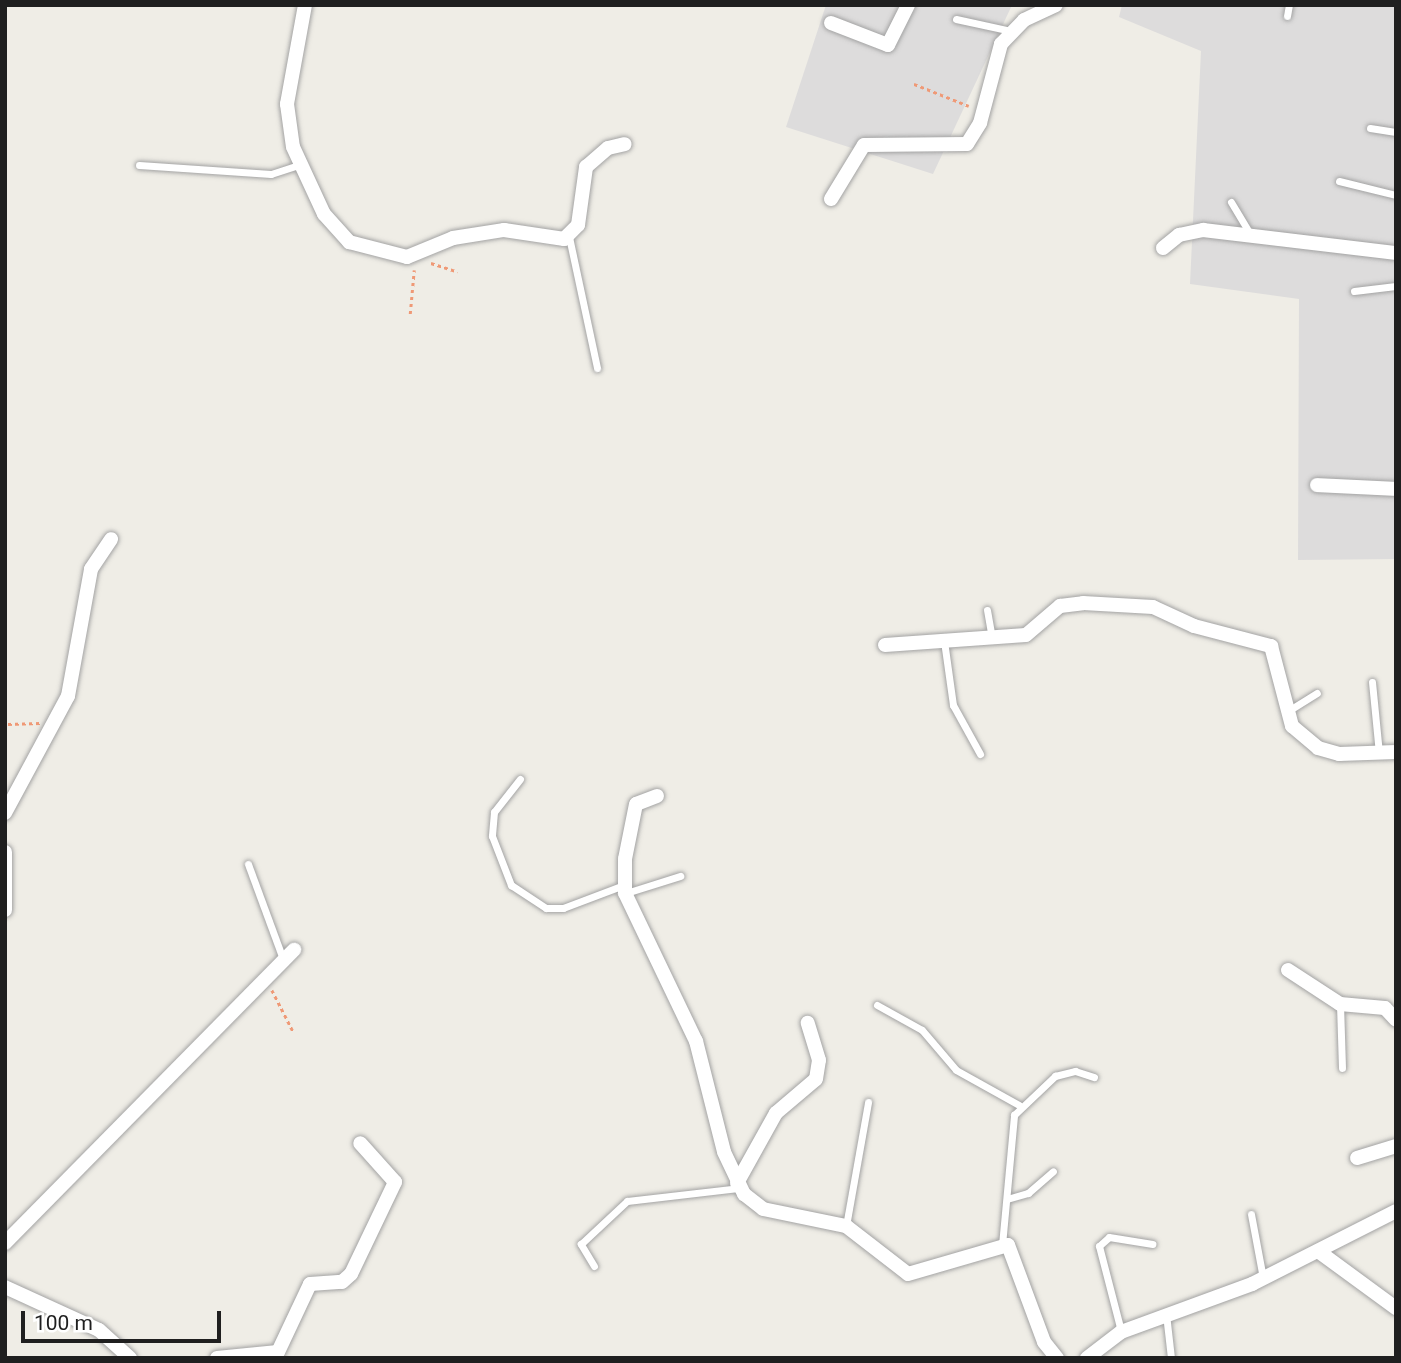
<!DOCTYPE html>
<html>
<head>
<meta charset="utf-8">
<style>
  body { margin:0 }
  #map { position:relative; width:1401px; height:1363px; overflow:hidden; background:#efede6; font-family:Roboto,sans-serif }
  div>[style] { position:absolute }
  .residential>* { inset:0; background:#dddcdc }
  .path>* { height:2.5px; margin-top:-1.25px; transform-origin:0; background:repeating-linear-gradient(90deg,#ef9976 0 3.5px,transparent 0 7px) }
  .roads { filter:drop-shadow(0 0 2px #a3a3a3) drop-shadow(0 0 2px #a3a3a3) }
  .service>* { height:7px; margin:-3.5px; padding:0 3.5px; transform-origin:3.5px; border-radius:3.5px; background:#fff }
  .minor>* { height:14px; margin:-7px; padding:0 7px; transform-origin:7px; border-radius:7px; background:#fff }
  span { translate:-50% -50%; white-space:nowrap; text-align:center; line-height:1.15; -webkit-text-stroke:7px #fff; paint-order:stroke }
  .frame { position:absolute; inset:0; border:7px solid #1f1f1f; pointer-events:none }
  .scale { position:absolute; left:21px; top:1311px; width:200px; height:32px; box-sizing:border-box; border:4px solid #1f1f1f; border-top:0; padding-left:9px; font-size:21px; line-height:24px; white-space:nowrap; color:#1f1f1f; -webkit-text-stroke:5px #fff; paint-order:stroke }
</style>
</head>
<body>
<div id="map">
  <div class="residential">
    <i style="clip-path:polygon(826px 5px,1012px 5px,933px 174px,786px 127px)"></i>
    <i style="clip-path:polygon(1122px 5px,1396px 5px,1396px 559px,1298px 560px,1299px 299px,1190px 284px,1201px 51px,1119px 17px)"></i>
  </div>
  <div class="path">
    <i style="left:914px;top:84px;width:59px;rotate:21.8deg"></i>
    <i style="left:431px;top:263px;width:28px;rotate:18deg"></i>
    <i style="left:410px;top:314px;width:44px;rotate:-84.8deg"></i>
    <i style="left:8px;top:724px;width:32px;rotate:-2deg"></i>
    <i style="left:272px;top:990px;width:46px;rotate:62.9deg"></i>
  </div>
  <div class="roads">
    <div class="service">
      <i style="left:1287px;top:16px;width:11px;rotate:-80deg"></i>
      <i style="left:956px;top:19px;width:56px;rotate:12.3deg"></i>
      <i style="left:1370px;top:128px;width:26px;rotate:9deg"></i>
      <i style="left:139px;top:165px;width:132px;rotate:3.9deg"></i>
      <i style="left:271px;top:174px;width:29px;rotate:-18deg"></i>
      <i style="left:1339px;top:181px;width:59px;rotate:13.8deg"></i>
      <i style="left:1231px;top:202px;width:39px;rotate:59deg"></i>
      <i style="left:569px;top:237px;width:134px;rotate:77.9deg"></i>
      <i style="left:1354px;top:291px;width:42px;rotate:-6.8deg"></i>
      <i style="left:987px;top:610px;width:27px;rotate:80deg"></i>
      <i style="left:944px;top:641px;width:65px;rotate:82deg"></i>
      <i style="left:953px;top:705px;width:56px;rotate:61.1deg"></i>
      <i style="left:1372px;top:682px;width:71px;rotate:84.4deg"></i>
      <i style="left:1288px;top:711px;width:34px;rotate:-32deg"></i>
      <i style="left:520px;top:779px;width:42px;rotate:128.2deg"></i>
      <i style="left:494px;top:812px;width:24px;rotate:95deg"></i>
      <i style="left:492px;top:836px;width:53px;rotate:68.8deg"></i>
      <i style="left:511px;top:885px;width:42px;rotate:33.3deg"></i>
      <i style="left:546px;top:908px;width:17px"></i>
      <i style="left:563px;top:908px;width:65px;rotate:-20.7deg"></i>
      <i style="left:248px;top:864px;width:101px;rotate:69.8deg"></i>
      <i style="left:626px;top:893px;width:57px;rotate:-17.5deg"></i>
      <i style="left:1340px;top:1004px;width:64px;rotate:88.2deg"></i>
      <i style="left:877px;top:1005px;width:51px;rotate:29.1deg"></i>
      <i style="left:922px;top:1030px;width:52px;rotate:49.6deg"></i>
      <i style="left:956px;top:1070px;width:72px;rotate:29.1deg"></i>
      <i style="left:1007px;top:1199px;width:22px;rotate:-16deg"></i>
      <i style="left:1028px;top:1193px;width:33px;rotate:-41deg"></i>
      <i style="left:1251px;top:1214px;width:65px;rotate:79.4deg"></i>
      <i style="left:846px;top:1226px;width:126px;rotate:-79.9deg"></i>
      <i style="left:1002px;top:1245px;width:131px;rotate:-84.7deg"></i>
      <i style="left:1014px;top:1115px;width:57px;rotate:-43.6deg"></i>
      <i style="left:1055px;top:1076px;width:21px;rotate:-14deg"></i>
      <i style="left:1075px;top:1071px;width:20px;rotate:18deg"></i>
      <i style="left:594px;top:1266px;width:26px;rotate:-121deg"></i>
      <i style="left:581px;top:1244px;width:63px;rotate:-43.1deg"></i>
      <i style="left:627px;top:1201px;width:114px;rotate:-6.6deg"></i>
      <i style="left:1166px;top:1314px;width:44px;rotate:83.5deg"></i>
      <i style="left:1121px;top:1331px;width:88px;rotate:-104.5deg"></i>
      <i style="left:1099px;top:1246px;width:13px;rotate:-42deg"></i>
      <i style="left:1109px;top:1237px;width:44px;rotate:9.2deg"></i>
    </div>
    <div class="minor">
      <i style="left:305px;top:5px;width:101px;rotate:100.3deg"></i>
      <i style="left:287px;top:104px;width:43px;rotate:82.1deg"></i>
      <i style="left:293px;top:147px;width:74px;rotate:65.2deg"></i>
      <i style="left:324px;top:214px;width:38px;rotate:48deg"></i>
      <i style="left:349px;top:242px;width:60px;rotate:14.5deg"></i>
      <i style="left:407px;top:257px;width:50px;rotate:-22.4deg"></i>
      <i style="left:453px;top:238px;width:52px;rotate:-8.9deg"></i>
      <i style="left:504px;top:230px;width:61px;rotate:8.5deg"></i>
      <i style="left:564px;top:239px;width:20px;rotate:-45deg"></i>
      <i style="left:578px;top:225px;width:59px;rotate:-82.1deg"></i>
      <i style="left:586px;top:167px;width:29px;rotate:-41deg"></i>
      <i style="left:608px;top:148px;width:17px;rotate:-13deg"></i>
      <i style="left:831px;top:23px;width:61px;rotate:21.1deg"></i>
      <i style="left:888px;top:45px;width:45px;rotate:-63.4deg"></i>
      <i style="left:831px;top:199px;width:63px;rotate:-58.6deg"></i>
      <i style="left:864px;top:145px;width:103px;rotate:-0.6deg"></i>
      <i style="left:967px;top:144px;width:25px;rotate:-58deg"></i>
      <i style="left:980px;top:123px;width:82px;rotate:-75.1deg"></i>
      <i style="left:1001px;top:44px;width:33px;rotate:-46deg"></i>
      <i style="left:1024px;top:20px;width:35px;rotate:-25deg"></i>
      <i style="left:1163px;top:248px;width:21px;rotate:-39deg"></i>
      <i style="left:1179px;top:235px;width:25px;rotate:-12deg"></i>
      <i style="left:1203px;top:230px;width:193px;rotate:6.8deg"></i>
      <i style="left:1317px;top:485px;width:79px;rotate:2.9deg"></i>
      <i style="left:885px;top:645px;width:141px;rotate:-4.1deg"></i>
      <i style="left:1026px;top:635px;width:45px;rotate:-40.5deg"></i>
      <i style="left:1060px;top:606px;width:23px;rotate:-7deg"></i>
      <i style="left:1083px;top:603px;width:70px;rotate:3.3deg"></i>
      <i style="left:1153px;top:607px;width:45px;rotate:24.9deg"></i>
      <i style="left:1194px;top:626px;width:80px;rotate:14.6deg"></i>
      <i style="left:1271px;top:646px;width:83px;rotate:75.3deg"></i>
      <i style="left:1292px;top:726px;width:34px;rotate:40deg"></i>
      <i style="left:1318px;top:748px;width:22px;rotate:16deg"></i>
      <i style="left:1339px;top:754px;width:57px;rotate:-2deg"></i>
      <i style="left:657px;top:796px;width:22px;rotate:159deg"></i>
      <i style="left:636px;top:804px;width:56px;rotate:101.3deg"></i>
      <i style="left:625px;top:859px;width:34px;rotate:90deg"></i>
      <i style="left:625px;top:893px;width:164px;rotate:64.4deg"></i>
      <i style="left:696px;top:1041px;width:114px;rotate:75.8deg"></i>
      <i style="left:724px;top:1152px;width:47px;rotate:64.5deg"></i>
      <i style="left:744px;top:1194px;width:24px;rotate:38deg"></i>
      <i style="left:763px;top:1209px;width:85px;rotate:11.6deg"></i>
      <i style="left:846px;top:1226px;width:78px;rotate:37.7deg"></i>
      <i style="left:908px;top:1274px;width:104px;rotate:-16.2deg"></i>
      <i style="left:1008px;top:1245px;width:103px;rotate:69.6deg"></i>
      <i style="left:1044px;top:1342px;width:21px;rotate:51deg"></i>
      <i style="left:5px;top:813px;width:133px;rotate:-61.7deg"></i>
      <i style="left:68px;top:696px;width:129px;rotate:-79.7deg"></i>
      <i style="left:91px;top:569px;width:36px;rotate:-56deg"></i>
      <i style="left:5px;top:852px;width:58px;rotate:90deg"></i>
      <i style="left:1288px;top:970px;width:62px;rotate:33.2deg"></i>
      <i style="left:1340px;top:1004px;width:45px;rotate:5.1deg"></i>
      <i style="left:1385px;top:1008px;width:16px;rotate:47deg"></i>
      <i style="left:1357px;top:1158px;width:41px;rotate:-17.1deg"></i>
      <i style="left:737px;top:1183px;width:80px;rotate:-60.9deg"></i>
      <i style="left:776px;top:1113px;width:52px;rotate:-40.4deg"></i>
      <i style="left:816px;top:1079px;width:19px;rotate:-81deg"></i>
      <i style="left:819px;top:1060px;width:39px;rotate:-107deg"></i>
      <i style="left:5px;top:1243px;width:412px;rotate:-45.4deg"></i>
      <i style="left:1318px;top:1251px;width:97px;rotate:36.2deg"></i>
      <i style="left:5px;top:1287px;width:103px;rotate:24.6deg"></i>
      <i style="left:99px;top:1330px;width:42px;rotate:42.1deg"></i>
      <i style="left:217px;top:1358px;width:61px;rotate:-5.6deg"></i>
      <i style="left:278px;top:1352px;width:75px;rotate:-64.8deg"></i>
      <i style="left:310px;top:1284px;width:32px;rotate:-4deg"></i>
      <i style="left:342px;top:1282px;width:12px;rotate:-42deg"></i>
      <i style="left:351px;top:1274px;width:102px;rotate:-64.4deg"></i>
      <i style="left:395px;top:1182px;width:52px;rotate:-131.9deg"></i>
      <i style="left:1087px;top:1358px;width:43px;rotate:-37.4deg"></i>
      <i style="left:1121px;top:1332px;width:140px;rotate:-20.1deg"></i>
      <i style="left:1252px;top:1284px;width:161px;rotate:-26.9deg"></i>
    </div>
  </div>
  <div class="frame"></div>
  <div class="scale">100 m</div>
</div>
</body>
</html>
